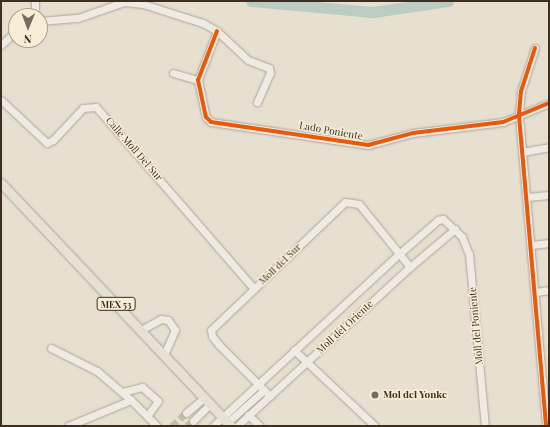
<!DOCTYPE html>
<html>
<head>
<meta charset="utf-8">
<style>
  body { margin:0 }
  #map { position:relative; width:550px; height:427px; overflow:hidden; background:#e7e0d1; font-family:"Playfair Display",serif }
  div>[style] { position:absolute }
  .river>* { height:11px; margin:-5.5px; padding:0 5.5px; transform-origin:5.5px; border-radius:5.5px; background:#bcccc2 }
  .minor-tunnel>* { height:7px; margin-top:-3.5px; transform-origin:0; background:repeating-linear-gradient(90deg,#c5bcae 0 7px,transparent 0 10.5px) }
  .roads { filter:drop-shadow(0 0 1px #ada599) drop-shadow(0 0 1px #ada599) }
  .minor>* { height:7px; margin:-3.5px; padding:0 3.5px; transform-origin:3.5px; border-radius:3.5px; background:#efebe3 }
  .major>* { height:9px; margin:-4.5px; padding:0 4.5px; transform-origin:4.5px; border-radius:4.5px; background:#e6e1d4 }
  .cycleway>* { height:4px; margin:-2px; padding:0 2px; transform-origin:2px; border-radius:2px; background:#e8590c }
  .dots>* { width:11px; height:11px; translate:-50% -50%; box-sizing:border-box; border:2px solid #f7eed8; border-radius:50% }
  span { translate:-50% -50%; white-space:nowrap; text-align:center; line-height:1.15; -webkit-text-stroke:3px #f7eed8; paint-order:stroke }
  .shield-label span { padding:1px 3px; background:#f7eed8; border:1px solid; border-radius:3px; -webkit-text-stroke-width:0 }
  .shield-label { font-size:9px; color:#3d2e20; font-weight:700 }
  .street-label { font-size:10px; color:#3d2e20 }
  .poi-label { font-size:10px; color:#3d2e20; font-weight:700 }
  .left { translate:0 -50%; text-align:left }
  .frame { position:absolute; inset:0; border:2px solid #3d2e20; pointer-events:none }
  .north { position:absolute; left:8px; top:8px; width:40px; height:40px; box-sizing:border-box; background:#f7eed8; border:1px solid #ada18e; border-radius:50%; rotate:181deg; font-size:11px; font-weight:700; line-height:16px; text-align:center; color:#3d2e20 }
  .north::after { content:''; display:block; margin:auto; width:14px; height:18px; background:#786c5e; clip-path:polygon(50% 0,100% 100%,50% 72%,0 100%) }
</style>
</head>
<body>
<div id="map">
  <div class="river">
    <i style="left:251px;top:1px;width:122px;rotate:5.2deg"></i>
    <i style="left:373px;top:12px;width:76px;rotate:-8.3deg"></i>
  </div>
  <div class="minor-tunnel">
    <i style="left:172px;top:426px;width:19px;rotate:-43deg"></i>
    <i style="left:187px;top:426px;width:8px;rotate:-40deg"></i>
  </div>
  <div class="roads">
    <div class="minor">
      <i style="left:35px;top:1px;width:15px;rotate:90deg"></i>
      <i style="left:40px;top:21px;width:38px;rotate:-5deg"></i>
      <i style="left:78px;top:18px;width:49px;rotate:-19.2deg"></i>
      <i style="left:124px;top:2px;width:19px;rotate:6deg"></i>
      <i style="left:143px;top:4px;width:63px;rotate:17.6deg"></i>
      <i style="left:203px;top:23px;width:16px;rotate:30deg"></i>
      <i style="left:217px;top:31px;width:42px;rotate:43.1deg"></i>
      <i style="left:248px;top:60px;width:22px;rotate:21deg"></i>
      <i style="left:269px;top:68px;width:5px;rotate:79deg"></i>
      <i style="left:270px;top:73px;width:32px;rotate:114deg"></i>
      <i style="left:217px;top:31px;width:53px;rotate:111.2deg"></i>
      <i style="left:198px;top:80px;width:38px;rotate:78deg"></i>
      <i style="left:206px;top:117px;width:7px;rotate:45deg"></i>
      <i style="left:211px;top:122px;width:159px;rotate:8.3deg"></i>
      <i style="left:368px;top:145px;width:47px;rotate:-14.9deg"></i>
      <i style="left:413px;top:133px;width:91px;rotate:-7deg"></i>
      <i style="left:503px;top:122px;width:50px;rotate:-22.4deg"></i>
      <i style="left:1px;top:45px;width:21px;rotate:-43deg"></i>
      <i style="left:535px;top:48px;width:45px;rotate:108deg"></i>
      <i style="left:521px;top:91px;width:25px;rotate:95deg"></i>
      <i style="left:519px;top:116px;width:311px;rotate:85deg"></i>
      <i style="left:173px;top:73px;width:26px;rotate:16deg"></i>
      <i style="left:1px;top:100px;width:63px;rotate:43.1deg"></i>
      <i style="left:47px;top:143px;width:7px;rotate:-27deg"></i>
      <i style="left:53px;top:140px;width:44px;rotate:-46.8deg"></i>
      <i style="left:83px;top:108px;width:13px;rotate:-4deg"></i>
      <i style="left:96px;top:107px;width:241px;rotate:49deg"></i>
      <i style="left:522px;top:152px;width:27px;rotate:-10deg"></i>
      <i style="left:527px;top:197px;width:22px;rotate:-5deg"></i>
      <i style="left:532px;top:245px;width:17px;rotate:-7deg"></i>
      <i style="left:536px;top:292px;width:13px;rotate:-9deg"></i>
      <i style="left:141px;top:330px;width:23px;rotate:-29deg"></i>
      <i style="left:161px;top:319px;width:7px;rotate:8deg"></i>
      <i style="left:168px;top:320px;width:12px;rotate:55deg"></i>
      <i style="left:175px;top:330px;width:27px;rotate:114deg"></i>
      <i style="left:51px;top:348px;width:51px;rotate:26.6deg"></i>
      <i style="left:97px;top:371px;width:45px;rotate:40.5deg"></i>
      <i style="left:294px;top:350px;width:111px;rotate:43.2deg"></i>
      <i style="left:123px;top:392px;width:20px;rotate:-15deg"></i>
      <i style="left:142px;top:387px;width:21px;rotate:41deg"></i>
      <i style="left:158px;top:401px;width:17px;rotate:126deg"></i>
      <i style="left:270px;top:396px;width:72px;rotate:-135deg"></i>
      <i style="left:219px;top:345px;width:11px;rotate:-128deg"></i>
      <i style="left:212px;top:336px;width:6px;rotate:-99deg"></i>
      <i style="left:211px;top:330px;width:185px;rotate:-43.7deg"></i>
      <i style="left:345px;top:202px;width:14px;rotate:8deg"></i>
      <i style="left:359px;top:204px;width:81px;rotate:51deg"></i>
      <i style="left:186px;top:413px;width:23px;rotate:-40deg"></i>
      <i style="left:248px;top:415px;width:16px;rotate:43deg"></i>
      <i style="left:193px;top:421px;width:24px;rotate:-45deg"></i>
      <i style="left:228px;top:422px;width:48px;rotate:-41.6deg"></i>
      <i style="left:68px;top:426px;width:68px;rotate:-22.4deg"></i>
      <i style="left:131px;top:400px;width:37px;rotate:45deg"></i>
      <i style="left:213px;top:426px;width:253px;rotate:-42.8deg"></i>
      <i style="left:399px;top:254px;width:52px;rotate:-41.1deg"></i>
      <i style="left:438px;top:220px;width:5px;rotate:-11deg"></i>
      <i style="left:443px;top:219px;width:26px;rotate:43deg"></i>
      <i style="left:462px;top:237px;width:18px;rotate:68deg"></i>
      <i style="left:469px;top:254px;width:173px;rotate:84.7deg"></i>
      <i style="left:237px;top:426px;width:235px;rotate:-42.6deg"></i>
      <i style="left:410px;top:267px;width:59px;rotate:-40.2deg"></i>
    </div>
    <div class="major">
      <i style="left:1px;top:183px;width:335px;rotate:46.6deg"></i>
    </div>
  </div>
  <div class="cycleway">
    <i style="left:217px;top:31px;width:53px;rotate:111.2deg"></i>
    <i style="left:198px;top:80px;width:38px;rotate:78deg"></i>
    <i style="left:206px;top:117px;width:7px;rotate:45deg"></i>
    <i style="left:211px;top:122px;width:159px;rotate:8.3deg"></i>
    <i style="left:368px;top:145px;width:47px;rotate:-14.9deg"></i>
    <i style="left:413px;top:133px;width:91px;rotate:-7deg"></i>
    <i style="left:503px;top:122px;width:50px;rotate:-22.4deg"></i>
    <i style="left:535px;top:48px;width:45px;rotate:108deg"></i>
    <i style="left:521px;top:91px;width:25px;rotate:95deg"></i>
    <i style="left:519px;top:116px;width:311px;rotate:85deg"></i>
  </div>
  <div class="dots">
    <i style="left:375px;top:395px;background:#786c5e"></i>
  </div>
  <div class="shield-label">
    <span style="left:116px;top:304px">MEX 53</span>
  </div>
  <div class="street-label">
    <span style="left:331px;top:131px;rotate:10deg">Lado Poniente</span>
    <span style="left:134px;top:149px;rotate:49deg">Calle Moll Del Sur</span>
    <span style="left:280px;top:264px;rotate:-44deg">Moll del Sur</span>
    <span style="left:476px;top:326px;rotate:-95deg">Moll del Poniente</span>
    <span style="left:345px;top:327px;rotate:-43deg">Moll del Oriente</span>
  </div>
  <div class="poi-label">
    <span class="left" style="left:383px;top:395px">Mol del Yonke</span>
  </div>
  <div class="frame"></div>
  <div class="north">N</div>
</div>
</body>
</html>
